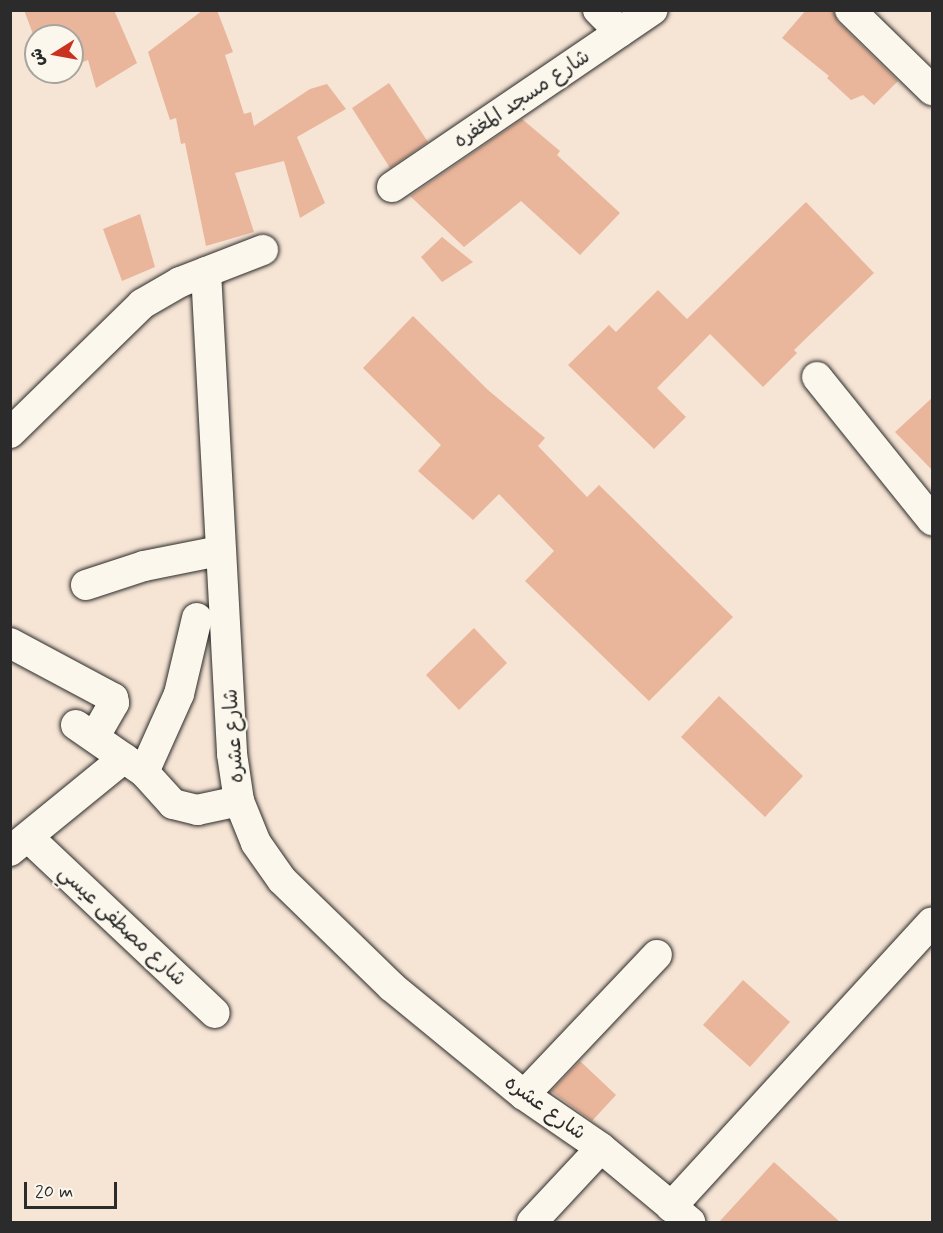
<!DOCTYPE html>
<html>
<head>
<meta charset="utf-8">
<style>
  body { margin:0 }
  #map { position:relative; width:943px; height:1233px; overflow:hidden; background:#f6e4d4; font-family:Mynerve,"Playpen Sans Arabic",sans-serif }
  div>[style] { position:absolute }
  .building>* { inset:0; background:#e9b69b }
  .roads { filter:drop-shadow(0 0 2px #2b2b2b) drop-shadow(0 0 2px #2b2b2b) }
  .street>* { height:30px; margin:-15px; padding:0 15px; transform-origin:15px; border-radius:15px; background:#fbf7ec }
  span { translate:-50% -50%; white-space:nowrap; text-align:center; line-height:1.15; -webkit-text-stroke:4.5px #fbf7ec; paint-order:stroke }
  .street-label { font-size:20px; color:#2b2b2b }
  .frame { position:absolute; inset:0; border:12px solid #2b2b2b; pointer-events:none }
  .north { position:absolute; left:24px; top:24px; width:60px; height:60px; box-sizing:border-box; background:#fbf7ec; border:2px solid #a8a59f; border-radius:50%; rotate:259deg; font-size:16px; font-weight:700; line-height:24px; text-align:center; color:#2b2b2b }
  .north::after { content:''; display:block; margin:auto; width:21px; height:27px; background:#c8321e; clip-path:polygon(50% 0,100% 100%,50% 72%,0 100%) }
  .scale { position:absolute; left:24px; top:1182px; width:93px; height:27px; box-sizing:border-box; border:3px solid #2b2b2b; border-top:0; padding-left:8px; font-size:18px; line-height:21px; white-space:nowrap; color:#2b2b2b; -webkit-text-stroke:4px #fbf7ec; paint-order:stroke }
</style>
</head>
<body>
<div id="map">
  <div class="building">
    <i style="clip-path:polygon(24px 10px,114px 10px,137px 63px,96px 88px,88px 60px,83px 62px,79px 39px,36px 36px,36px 42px)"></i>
    <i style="clip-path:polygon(203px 10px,217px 10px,233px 52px,225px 55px,244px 114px,251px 112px,254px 126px,310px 89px,327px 84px,346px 109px,297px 137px,325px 203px,300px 218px,284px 161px,235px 173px,254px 232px,206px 246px,185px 143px,181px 144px,176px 118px,170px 120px,148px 52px)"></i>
    <i style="clip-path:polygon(806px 10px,833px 10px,838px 22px,898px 81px,874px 105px,863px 95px,851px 100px,827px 78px,829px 76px,782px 38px)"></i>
    <i style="clip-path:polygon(389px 83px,428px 142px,390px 168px,352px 108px)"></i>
    <i style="clip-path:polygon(522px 119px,560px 151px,557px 155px,620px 213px,580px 255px,521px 201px,464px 247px,410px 196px)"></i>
    <i style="clip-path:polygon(806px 202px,874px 273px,794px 350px,797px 353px,763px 387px,710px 334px,657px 388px,686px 417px,654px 449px,568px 365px,609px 325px,616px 332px,658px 290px,687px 319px)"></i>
    <i style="clip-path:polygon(140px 214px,155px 267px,122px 281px,103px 229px)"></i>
    <i style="clip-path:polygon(442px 237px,473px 262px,442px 282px,421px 257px)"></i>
    <i style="clip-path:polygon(413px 316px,488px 390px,545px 438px,538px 446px,587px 497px,599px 485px,733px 617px,649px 701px,525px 581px,554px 551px,499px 494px,473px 520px,418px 471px,441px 445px,363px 368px)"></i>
    <i style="clip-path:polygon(933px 397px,933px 471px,895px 432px)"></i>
    <i style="clip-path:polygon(474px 628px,507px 663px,459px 710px,426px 675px)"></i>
    <i style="clip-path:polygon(719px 696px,803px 776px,765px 817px,681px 737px)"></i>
    <i style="clip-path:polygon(743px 980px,790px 1022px,750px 1067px,703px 1025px)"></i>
    <i style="clip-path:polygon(580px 1061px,616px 1095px,592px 1121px,551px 1091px)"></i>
    <i style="clip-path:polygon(774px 1162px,840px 1222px,719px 1222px)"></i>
  </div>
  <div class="roads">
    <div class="street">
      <i style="left:598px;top:10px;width:31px;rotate:45deg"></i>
      <i style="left:850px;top:10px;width:115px;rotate:44.3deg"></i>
      <i style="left:392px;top:187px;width:315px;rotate:-34.2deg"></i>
      <i style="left:206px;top:272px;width:483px;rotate:86.9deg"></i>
      <i style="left:232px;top:754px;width:48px;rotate:81.5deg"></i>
      <i style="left:239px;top:801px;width:45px;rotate:68deg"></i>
      <i style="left:256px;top:843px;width:45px;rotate:54.9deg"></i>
      <i style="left:282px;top:880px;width:153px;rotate:44.2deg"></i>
      <i style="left:392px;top:987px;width:171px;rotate:39.3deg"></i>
      <i style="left:524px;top:1095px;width:93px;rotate:34.5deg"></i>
      <i style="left:601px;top:1148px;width:116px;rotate:39.7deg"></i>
      <i style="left:817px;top:377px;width:184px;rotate:51.2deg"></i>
      <i style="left:10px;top:433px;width:185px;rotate:-44.3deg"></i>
      <i style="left:142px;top:304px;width:44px;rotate:-30.1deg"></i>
      <i style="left:180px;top:282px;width:89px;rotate:-21.1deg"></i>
      <i style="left:86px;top:585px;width:61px;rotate:-18.1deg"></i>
      <i style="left:144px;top:566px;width:76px;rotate:-11.3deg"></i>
      <i style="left:10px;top:643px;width:117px;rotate:28.1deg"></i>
      <i style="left:113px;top:698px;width:5px;rotate:79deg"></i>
      <i style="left:114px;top:703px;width:39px;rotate:120deg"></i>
      <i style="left:76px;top:725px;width:83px;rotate:34.7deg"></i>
      <i style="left:144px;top:772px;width:43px;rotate:47.8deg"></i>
      <i style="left:173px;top:804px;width:25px;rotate:14deg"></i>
      <i style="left:197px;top:810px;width:43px;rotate:-12.1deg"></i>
      <i style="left:144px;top:772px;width:85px;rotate:-65.8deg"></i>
      <i style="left:179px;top:694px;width:78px;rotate:-76.7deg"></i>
      <i style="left:29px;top:838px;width:255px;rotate:43.3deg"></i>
      <i style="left:10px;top:851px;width:147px;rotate:-39.2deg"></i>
      <i style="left:524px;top:1095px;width:193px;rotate:-46.5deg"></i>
      <i style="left:671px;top:1207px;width:386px;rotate:-47.5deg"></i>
      <i style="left:532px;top:1222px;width:101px;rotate:-47deg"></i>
    </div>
  </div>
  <div class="street-label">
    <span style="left:522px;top:99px;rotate:-34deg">شارع مسجد المغفره</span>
    <span style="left:234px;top:736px;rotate:-94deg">شارع عشره</span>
    <span style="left:122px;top:926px;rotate:43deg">شارع مصطفى عيسي</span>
    <span style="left:545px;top:1108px;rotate:36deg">شارع عشره</span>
  </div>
  <div class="frame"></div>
  <div class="north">ش</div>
  <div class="scale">20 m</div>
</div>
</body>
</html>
